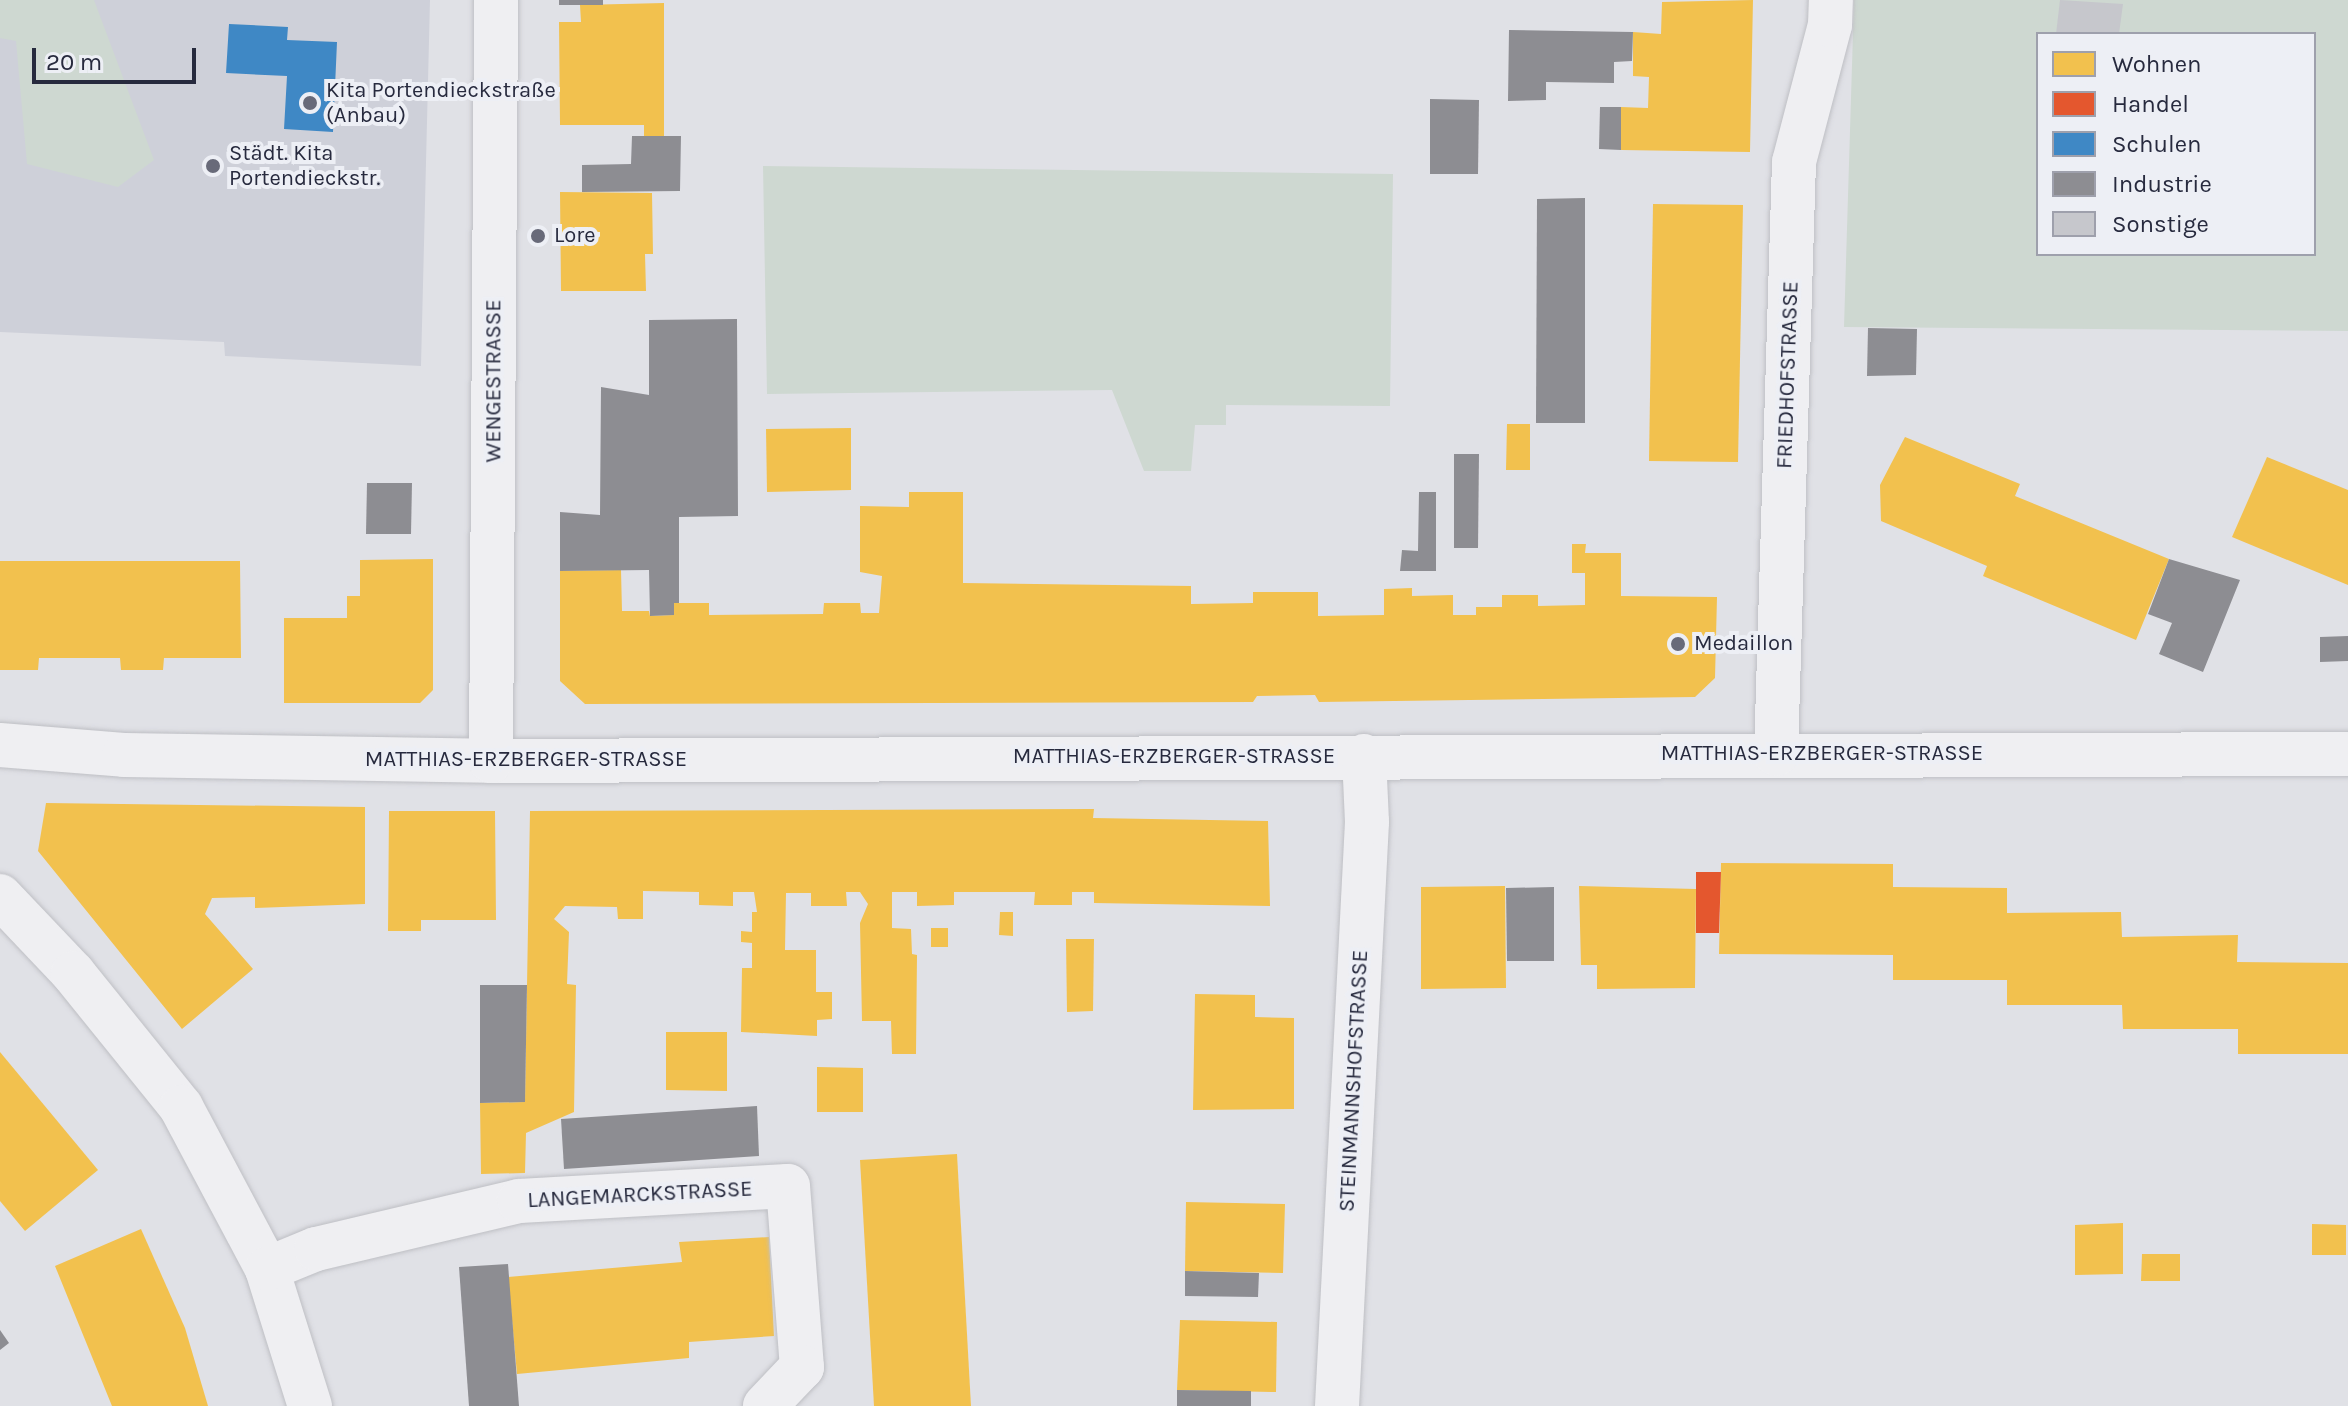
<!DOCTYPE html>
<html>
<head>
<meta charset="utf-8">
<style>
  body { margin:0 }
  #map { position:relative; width:2348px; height:1406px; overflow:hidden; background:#e0e1e6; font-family:Karla,sans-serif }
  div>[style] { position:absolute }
  .built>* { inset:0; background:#ced0d9 }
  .green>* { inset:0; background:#ced8d1 }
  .homes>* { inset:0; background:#f2c14e }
  .shops>* { inset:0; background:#e4572e }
  .schools>* { inset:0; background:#3f88c5 }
  .industry>* { inset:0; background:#8d8d92 }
  .building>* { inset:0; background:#c6c7cc }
  .roads { filter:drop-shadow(0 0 2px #bebfc4) drop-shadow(0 0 2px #bebfc4) }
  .minor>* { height:44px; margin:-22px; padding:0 22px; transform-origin:22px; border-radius:22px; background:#efeff2 }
  .dots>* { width:22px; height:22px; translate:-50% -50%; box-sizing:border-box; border:4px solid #edeff5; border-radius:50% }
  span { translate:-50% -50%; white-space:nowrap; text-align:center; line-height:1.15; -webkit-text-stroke:8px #edeff5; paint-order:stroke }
  .poi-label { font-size:22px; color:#272a3e }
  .left { translate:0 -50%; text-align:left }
  .street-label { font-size:22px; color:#272a3e }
  .legend { position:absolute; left:2036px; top:32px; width:280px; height:224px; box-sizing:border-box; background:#edeff5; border:2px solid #9ea0ac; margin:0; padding:10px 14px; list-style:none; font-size:24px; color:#272a3e }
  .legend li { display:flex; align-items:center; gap:16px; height:40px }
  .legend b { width:40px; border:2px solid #9ea0ac }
  .scale { position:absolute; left:32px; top:48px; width:164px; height:36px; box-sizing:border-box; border:4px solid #272a3e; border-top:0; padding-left:10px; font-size:24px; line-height:28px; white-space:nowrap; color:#272a3e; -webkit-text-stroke:6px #edeff5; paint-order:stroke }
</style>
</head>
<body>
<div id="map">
  <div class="built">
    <i style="clip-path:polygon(0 0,430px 0,421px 366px,225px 356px,224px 342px,0 332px)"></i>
  </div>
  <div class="green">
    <i style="clip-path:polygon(0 0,94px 0,154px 160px,118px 187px,27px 164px,16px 41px,0 38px)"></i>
    <i style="clip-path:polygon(evenodd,1854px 0,2348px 0,2348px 331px,1844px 327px,1854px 0,2038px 34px,2314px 34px,2314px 254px,2038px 254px,2038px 34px)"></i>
    <i style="clip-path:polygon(763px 166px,1393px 174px,1390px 406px,1226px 405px,1226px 425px,1195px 425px,1191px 471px,1144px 471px,1112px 390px,767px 394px)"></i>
  </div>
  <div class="homes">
    <i style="clip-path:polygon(1753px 0,1750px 152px,1621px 150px,1621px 107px,1648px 108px,1649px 77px,1633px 76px,1633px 32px,1661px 34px,1662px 2px)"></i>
    <i style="clip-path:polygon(664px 3px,664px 136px,644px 136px,644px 125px,560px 125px,559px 22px,581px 22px,580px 5px)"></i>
    <i style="clip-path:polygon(560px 192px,652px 193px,653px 254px,645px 254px,646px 291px,561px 291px)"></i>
    <i style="clip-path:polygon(1653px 204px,1743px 205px,1738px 462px,1649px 461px)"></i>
    <i style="clip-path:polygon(1507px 424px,1530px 424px,1530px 470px,1506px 470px)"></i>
    <i style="clip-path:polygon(851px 428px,851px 490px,767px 492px,766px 429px)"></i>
    <i style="clip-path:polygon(1905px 437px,2020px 484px,2015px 496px,2169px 559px,2136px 640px,1983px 576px,1987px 566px,1881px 521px,1880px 485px)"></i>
    <i style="clip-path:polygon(2267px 457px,2348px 490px,2348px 585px,2232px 537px)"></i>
    <i style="clip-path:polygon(909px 492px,963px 492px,963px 583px,1191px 586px,1191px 604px,1253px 603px,1253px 592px,1318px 592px,1318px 616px,1384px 615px,1384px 589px,1412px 588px,1412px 596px,1453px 595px,1453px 615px,1476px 615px,1476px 607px,1502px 607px,1502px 595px,1538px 595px,1538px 606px,1585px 605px,1585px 573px,1572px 573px,1572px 544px,1586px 544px,1585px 553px,1621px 553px,1621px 596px,1717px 597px,1715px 678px,1695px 697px,1319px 702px,1315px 695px,1257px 696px,1253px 702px,585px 704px,560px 681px,560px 571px,621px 570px,622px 611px,649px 611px,650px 616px,674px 615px,674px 603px,709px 603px,709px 615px,823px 614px,824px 603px,860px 603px,861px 613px,879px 613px,882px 576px,860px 572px,860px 506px,909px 507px)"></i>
    <i style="clip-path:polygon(433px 559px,433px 690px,420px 703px,284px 703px,284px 618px,347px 618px,347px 596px,360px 596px,360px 560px)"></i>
    <i style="clip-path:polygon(0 561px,240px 561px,241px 658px,164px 658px,163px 670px,121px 670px,120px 658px,39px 658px,38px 670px,0 670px)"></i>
    <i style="clip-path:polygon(46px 803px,365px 807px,365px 904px,255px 908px,255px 897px,212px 898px,205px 914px,253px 969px,182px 1029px,38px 851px)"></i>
    <i style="clip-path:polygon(1094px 809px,1093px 818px,1268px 821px,1270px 906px,1094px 903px,1094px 892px,1072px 892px,1072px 905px,1034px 905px,1035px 892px,954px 892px,954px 905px,917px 906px,917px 892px,892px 892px,892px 928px,911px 929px,912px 954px,917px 955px,916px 1054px,892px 1054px,891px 1021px,862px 1021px,860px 923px,868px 904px,860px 892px,846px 892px,847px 906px,811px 906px,811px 893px,786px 893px,785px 950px,816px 950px,816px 992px,832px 992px,832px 1019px,817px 1020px,817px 1036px,741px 1032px,742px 968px,752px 968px,752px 943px,741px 942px,741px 931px,752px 932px,752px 912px,757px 912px,754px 892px,733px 892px,733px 906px,699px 905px,699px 892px,643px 891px,643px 919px,618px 919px,617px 907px,565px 906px,554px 919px,569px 932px,567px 984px,576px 985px,574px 1112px,526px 1133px,525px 1173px,481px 1174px,480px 1103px,525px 1102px,530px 811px)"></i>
    <i style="clip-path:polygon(389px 811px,495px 811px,496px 920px,421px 920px,421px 931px,388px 931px)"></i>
    <i style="clip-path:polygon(1721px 863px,1893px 864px,1893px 887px,2007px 888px,2007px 913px,2121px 912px,2122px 937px,2238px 935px,2237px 962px,2348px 963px,2348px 1054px,2238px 1054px,2238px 1029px,2123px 1029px,2122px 1005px,2007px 1005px,2007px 980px,1893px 980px,1893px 955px,1719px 954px)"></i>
    <i style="clip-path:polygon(1579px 886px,1696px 889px,1695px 988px,1597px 989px,1597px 965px,1581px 965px)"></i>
    <i style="clip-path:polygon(1421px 887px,1505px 886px,1506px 988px,1421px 989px)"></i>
    <i style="clip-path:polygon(1000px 912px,1013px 912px,1013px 936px,999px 935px)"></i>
    <i style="clip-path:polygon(931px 928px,948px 928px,948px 947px,931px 947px)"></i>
    <i style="clip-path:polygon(1066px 939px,1094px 939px,1093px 1011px,1067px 1012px)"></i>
    <i style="clip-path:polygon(1195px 994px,1255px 995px,1255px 1017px,1294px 1018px,1294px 1109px,1193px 1110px)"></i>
    <i style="clip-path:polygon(666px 1032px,727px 1032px,727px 1091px,666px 1090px)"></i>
    <i style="clip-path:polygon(0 1052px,98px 1170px,25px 1231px,0 1201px)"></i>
    <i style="clip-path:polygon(817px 1067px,863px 1068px,863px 1112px,817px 1112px)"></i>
    <i style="clip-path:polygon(957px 1154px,971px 1406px,874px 1406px,860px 1160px)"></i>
    <i style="clip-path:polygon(1186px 1202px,1285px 1204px,1283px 1273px,1185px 1271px)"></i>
    <i style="clip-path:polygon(2123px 1223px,2123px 1274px,2075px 1275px,2075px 1225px)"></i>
    <i style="clip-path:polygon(2312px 1224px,2346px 1225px,2346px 1255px,2312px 1255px)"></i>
    <i style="clip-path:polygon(141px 1229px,185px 1328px,208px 1406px,112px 1406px,55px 1266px)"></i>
    <i style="clip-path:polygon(769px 1237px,774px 1336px,689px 1342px,689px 1358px,517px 1374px,508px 1277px,682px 1262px,679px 1242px)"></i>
    <i style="clip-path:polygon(2142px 1254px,2180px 1254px,2180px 1281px,2141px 1281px)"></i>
    <i style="clip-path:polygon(1180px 1320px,1277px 1322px,1276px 1392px,1177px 1390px)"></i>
  </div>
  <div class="shops">
    <i style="clip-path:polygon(1696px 872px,1721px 872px,1719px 933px,1696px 933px)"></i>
  </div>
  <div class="schools">
    <i style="clip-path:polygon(229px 24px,288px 27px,287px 40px,337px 42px,333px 132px,284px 129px,287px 76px,226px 73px)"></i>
  </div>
  <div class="industry">
    <i style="clip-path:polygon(559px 0,603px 0,603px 5px,559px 5px)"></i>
    <i style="clip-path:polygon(1509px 30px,1633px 32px,1632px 61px,1614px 62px,1614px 83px,1546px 82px,1546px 100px,1508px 101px)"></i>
    <i style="clip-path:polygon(1430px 99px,1479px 100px,1478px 174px,1430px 174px)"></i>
    <i style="clip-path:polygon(1600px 107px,1621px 107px,1621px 150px,1599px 149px)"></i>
    <i style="clip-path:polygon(632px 136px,681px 136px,680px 191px,582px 192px,582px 165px,631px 164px)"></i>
    <i style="clip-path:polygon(1585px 198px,1585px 423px,1536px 423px,1537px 199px)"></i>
    <i style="clip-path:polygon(737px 319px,738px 516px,679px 517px,679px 603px,674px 603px,674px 615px,650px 616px,649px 570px,560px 571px,560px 512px,600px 515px,601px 387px,649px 395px,649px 320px)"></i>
    <i style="clip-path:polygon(1868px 328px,1917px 329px,1916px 375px,1867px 376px)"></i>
    <i style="clip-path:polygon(1454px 454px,1479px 454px,1478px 548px,1454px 548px)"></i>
    <i style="clip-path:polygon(367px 483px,412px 483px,411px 534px,366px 534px)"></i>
    <i style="clip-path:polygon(1419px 492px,1436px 492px,1436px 571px,1400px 571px,1402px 550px,1418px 551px)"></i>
    <i style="clip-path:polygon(2169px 559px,2240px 580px,2203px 672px,2159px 654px,2172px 623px,2148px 614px)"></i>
    <i style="clip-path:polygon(2348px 636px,2348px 661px,2320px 662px,2320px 637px)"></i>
    <i style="clip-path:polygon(1554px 887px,1554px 961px,1507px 961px,1506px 888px)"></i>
    <i style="clip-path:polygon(480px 985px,527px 985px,525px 1102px,480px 1103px)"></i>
    <i style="clip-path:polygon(757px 1106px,759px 1156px,564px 1169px,561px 1119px)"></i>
    <i style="clip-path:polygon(508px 1264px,519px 1406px,469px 1406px,459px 1267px)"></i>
    <i style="clip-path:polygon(1185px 1271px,1259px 1273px,1258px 1297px,1185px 1296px)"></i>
    <i style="clip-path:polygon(0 1330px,9px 1343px,0 1350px)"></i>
    <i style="clip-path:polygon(1177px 1390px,1251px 1391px,1251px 1406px,1177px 1406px)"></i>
  </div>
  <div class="building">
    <i style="clip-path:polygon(2060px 0,2123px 4px,2119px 34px,2056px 34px)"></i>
  </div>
  <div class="roads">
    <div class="minor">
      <i style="left:0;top:745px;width:124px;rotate:4.6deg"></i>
      <i style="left:124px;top:755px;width:367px;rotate:0.9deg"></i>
      <i style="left:491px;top:761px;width:1857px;rotate:-0.22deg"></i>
      <i style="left:1776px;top:754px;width:592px;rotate:-88.26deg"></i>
      <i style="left:1794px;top:162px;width:142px;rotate:-75.3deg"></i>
      <i style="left:1830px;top:25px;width:25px;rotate:-88deg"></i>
      <i style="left:491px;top:761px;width:761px;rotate:-89.62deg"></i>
      <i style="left:0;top:896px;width:106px;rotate:46.5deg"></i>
      <i style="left:73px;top:973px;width:172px;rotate:51.1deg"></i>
      <i style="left:181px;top:1107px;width:183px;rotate:62deg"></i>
      <i style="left:267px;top:1269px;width:144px;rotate:72.6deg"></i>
      <i style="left:267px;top:1269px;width:53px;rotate:-22.2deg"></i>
      <i style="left:316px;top:1249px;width:209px;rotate:-13.3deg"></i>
      <i style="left:519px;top:1201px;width:269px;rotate:-3.2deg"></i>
      <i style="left:788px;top:1186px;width:182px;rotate:85.6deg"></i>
      <i style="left:802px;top:1367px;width:54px;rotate:133.5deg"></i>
      <i style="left:1337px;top:1406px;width:585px;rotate:-87.06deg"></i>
      <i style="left:1367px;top:822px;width:66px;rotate:-92.6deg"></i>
    </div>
  </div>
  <div class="dots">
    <i style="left:310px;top:103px;background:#686a79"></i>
    <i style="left:213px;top:166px;background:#686a79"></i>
    <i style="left:538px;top:236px;background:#686a79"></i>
    <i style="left:1678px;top:644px;background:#686a79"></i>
  </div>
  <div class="poi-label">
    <span class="left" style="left:326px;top:103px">Kita Portendieckstraße<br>(Anbau)</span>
    <span class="left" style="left:229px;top:166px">Städt. Kita<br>Portendieckstr.</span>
    <span class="left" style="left:554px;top:236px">Lore</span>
    <span class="left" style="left:1694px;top:644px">Medaillon</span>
  </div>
  <div class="street-label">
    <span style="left:1788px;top:375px;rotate:-88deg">FRIEDHOFSTRASSE</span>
    <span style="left:494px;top:381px;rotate:-90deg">WENGESTRASSE</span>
    <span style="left:1822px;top:754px">MATTHIAS-ERZBERGER-STRASSE</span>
    <span style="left:1174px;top:757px">MATTHIAS-ERZBERGER-STRASSE</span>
    <span style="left:526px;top:760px">MATTHIAS-ERZBERGER-STRASSE</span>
    <span style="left:1354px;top:1081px;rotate:-87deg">STEINMANNSHOFSTRASSE</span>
    <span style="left:640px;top:1195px;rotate:-3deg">LANGEMARCKSTRASSE</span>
  </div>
  <ul class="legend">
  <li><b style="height:22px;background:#f2c14e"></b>Wohnen</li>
  <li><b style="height:22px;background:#e4572e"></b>Handel</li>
  <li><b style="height:22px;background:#3f88c5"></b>Schulen</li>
  <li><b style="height:22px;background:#8d8d92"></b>Industrie</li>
  <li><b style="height:22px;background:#c6c7cc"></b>Sonstige</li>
  </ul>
  <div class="scale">20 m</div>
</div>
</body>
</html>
